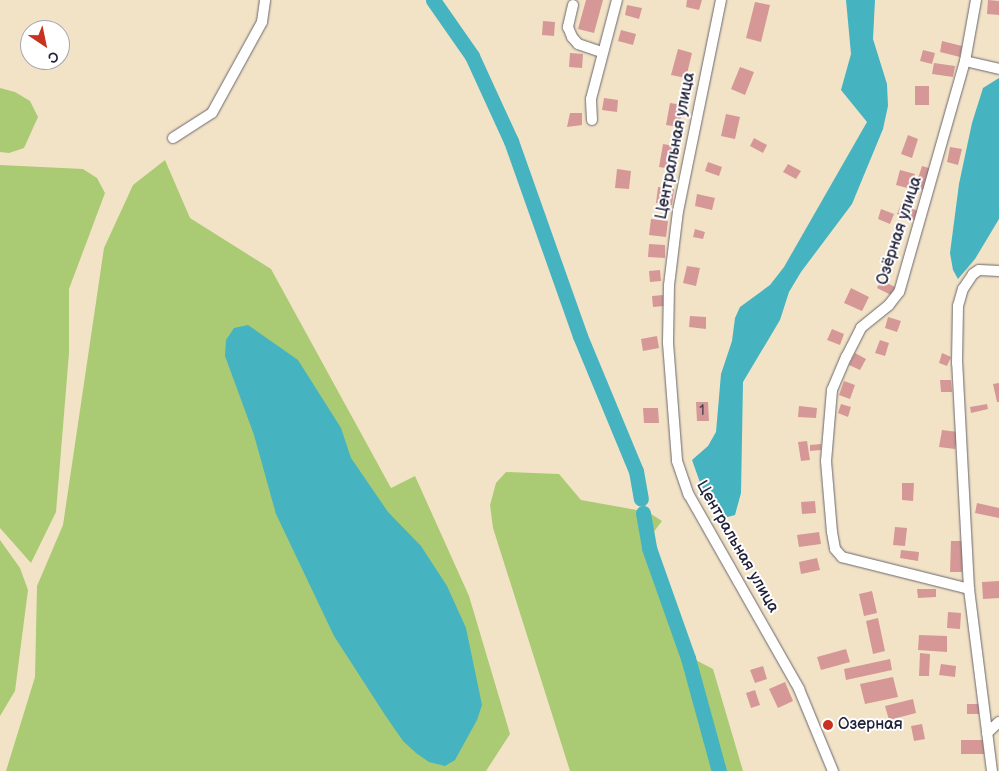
<!DOCTYPE html>
<html>
<head>
<meta charset="utf-8">
<style>
  body { margin:0 }
  #map { position:relative; width:999px; height:771px; overflow:hidden; background:#f2e3c7; font-family:"Balsamiq Sans",sans-serif }
  div>[style] { position:absolute }
  .green>* { inset:0; background:#aacb74 }
  .water>* { inset:0; background:#45b3c0 }
  .river>* { height:15px; margin:-7.5px; padding:0 7.5px; transform-origin:7.5px; border-radius:7.5px; background:#45b3c0 }
  .building>* { inset:0; background:#d59896 }
  .roads { filter:drop-shadow(0 0 1px #6b666c) drop-shadow(0 0 1px #6b666c) }
  .minor>* { height:10px; margin:-5px; padding:0 5px; transform-origin:5px; border-radius:5px; background:#fff }
  .dots>* { width:14px; height:14px; translate:-50% -50%; box-sizing:border-box; border:2px solid #fff; border-radius:50% }
  span { translate:-50% -50%; white-space:nowrap; text-align:center; line-height:1.15; -webkit-text-stroke:4px #fff; paint-order:stroke }
  .number-label { font-size:14px; color:#4f4052 }
  .number-label span { -webkit-text-stroke-width:0 }
  .street-label { font-size:16px; color:#22223b }
  .poi-label { font-size:16px; color:#22223b }
  .left { translate:0 -50%; text-align:left }
  .north { position:absolute; left:20px; top:20px; width:50px; height:50px; box-sizing:border-box; background:#fff; border:1px solid #a7a7b1; border-radius:50%; rotate:146deg; font-size:14px; font-weight:700; line-height:20px; text-align:center; color:#22223b }
  .north::after { content:''; display:block; margin:auto; width:18px; height:22px; background:#c8321e; clip-path:polygon(50% 0,100% 100%,50% 72%,0 100%) }
</style>
</head>
<body>
<div id="map">
  <div class="green">
    <i style="clip-path:polygon(0 88px,15px 92px,30px 101px,38px 117px,24px 148px,9px 153px,0 152px)"></i>
    <i style="clip-path:polygon(165px 160px,190px 218px,271px 269px,391px 488px,415px 476px,469px 596px,510px 734px,486px 771px,6px 771px,35px 677px,37px 586px,63px 525px,104px 248px,133px 185px)"></i>
    <i style="clip-path:polygon(0 165px,83px 169px,97px 178px,105px 193px,69px 289px,69px 353px,56px 512px,31px 563px,0 528px)"></i>
    <i style="clip-path:polygon(506px 472px,559px 474px,581px 500px,648px 512px,662px 521px,643px 546px,655px 586px,688px 656px,713px 669px,743px 771px,570px 771px,493px 528px,490px 505px,496px 483px)"></i>
    <i style="clip-path:polygon(0 540px,20px 568px,28px 590px,15px 691px,0 716px)"></i>
  </div>
  <div class="water">
    <i style="clip-path:polygon(846px 0,875px 0,873px 39px,887px 84px,888px 106px,883px 129px,852px 204px,801px 272px,789px 292px,780px 320px,743px 382px,741px 493px,735px 515px,724px 518px,719px 517px,702px 488px,692px 460px,708px 446px,716px 432px,721px 374px,732px 341px,735px 318px,740px 307px,770px 285px,784px 267px,867px 122px,841px 90px,851px 54px)"></i>
    <i style="clip-path:polygon(999px 78px,999px 219px,975px 259px,958px 279px,953px 270px,950px 253px,959px 184px,972px 123px,983px 88px)"></i>
    <i style="clip-path:polygon(248px 325px,298px 360px,341px 428px,351px 458px,388px 512px,421px 546px,447px 586px,466px 628px,482px 705px,477px 720px,455px 760px,445px 766px,429px 762px,416px 753px,403px 741px,385px 715px,334px 636px,276px 514px,254px 435px,225px 356px,226px 340px,234px 328px)"></i>
  </div>
  <div class="river">
    <i style="left:433px;top:0;width:68px;rotate:55.1deg"></i>
    <i style="left:472px;top:56px;width:94px;rotate:65.4deg"></i>
    <i style="left:511px;top:141px;width:207px;rotate:70.5deg"></i>
    <i style="left:580px;top:336px;width:146px;rotate:67.5deg"></i>
    <i style="left:636px;top:471px;width:28px;rotate:80deg"></i>
    <i style="left:643px;top:513px;width:36px;rotate:80deg"></i>
    <i style="left:649px;top:548px;width:117px;rotate:70.5deg"></i>
    <i style="left:688px;top:658px;width:117px;rotate:74.7deg"></i>
  </div>
  <div class="building">
    <i style="clip-path:polygon(586px 0,603px 0,594px 33px,578px 29px)"></i>
    <i style="clip-path:polygon(687px 0,702px 0,699px 10px,686px 7px)"></i>
    <i style="clip-path:polygon(988px 0,999px 1px,999px 15px,987px 14px)"></i>
    <i style="clip-path:polygon(755px 2px,770px 5px,761px 42px,746px 38px)"></i>
    <i style="clip-path:polygon(627px 5px,642px 8px,639px 19px,625px 15px)"></i>
    <i style="clip-path:polygon(543px 21px,555px 22px,554px 36px,542px 35px)"></i>
    <i style="clip-path:polygon(621px 30px,636px 34px,633px 45px,618px 41px)"></i>
    <i style="clip-path:polygon(942px 41px,962px 46px,960px 57px,940px 52px)"></i>
    <i style="clip-path:polygon(678px 49px,692px 53px,686px 78px,671px 75px)"></i>
    <i style="clip-path:polygon(923px 50px,935px 53px,932px 64px,920px 61px)"></i>
    <i style="clip-path:polygon(570px 53px,583px 54px,582px 68px,569px 67px)"></i>
    <i style="clip-path:polygon(934px 63px,955px 66px,953px 77px,932px 74px)"></i>
    <i style="clip-path:polygon(740px 67px,754px 72px,745px 95px,731px 89px)"></i>
    <i style="clip-path:polygon(915px 86px,929px 86px,929px 105px,915px 105px)"></i>
    <i style="clip-path:polygon(604px 98px,618px 100px,617px 112px,602px 110px)"></i>
    <i style="clip-path:polygon(670px 103px,683px 105px,679px 127px,666px 125px)"></i>
    <i style="clip-path:polygon(570px 113px,582px 113px,582px 125px,567px 127px)"></i>
    <i style="clip-path:polygon(726px 114px,740px 117px,735px 139px,721px 136px)"></i>
    <i style="clip-path:polygon(908px 135px,918px 139px,912px 158px,901px 154px)"></i>
    <i style="clip-path:polygon(754px 138px,767px 145px,763px 153px,750px 146px)"></i>
    <i style="clip-path:polygon(663px 144px,675px 146px,672px 169px,659px 167px)"></i>
    <i style="clip-path:polygon(950px 147px,962px 149px,958px 165px,947px 162px)"></i>
    <i style="clip-path:polygon(708px 162px,722px 167px,719px 176px,705px 171px)"></i>
    <i style="clip-path:polygon(788px 164px,801px 171px,796px 179px,783px 172px)"></i>
    <i style="clip-path:polygon(922px 166px,932px 169px,925px 191px,915px 188px)"></i>
    <i style="clip-path:polygon(617px 169px,631px 171px,629px 189px,615px 188px)"></i>
    <i style="clip-path:polygon(900px 170px,915px 174px,911px 189px,896px 185px)"></i>
    <i style="clip-path:polygon(658px 187px,674px 189px,672px 205px,656px 203px)"></i>
    <i style="clip-path:polygon(697px 194px,715px 198px,712px 210px,695px 206px)"></i>
    <i style="clip-path:polygon(901px 204px,918px 211px,914px 221px,897px 214px)"></i>
    <i style="clip-path:polygon(881px 209px,894px 214px,890px 224px,878px 219px)"></i>
    <i style="clip-path:polygon(651px 219px,668px 221px,666px 237px,649px 235px)"></i>
    <i style="clip-path:polygon(695px 229px,705px 232px,703px 239px,693px 237px)"></i>
    <i style="clip-path:polygon(649px 244px,665px 245px,665px 258px,648px 257px)"></i>
    <i style="clip-path:polygon(687px 266px,700px 268px,696px 286px,683px 283px)"></i>
    <i style="clip-path:polygon(660px 270px,661px 281px,650px 282px,649px 271px)"></i>
    <i style="clip-path:polygon(881px 280px,895px 287px,891px 295px,877px 288px)"></i>
    <i style="clip-path:polygon(851px 288px,869px 297px,862px 311px,844px 303px)"></i>
    <i style="clip-path:polygon(663px 295px,664px 306px,653px 307px,652px 296px)"></i>
    <i style="clip-path:polygon(690px 316px,706px 317px,706px 329px,689px 327px)"></i>
    <i style="clip-path:polygon(888px 317px,901px 321px,897px 332px,885px 328px)"></i>
    <i style="clip-path:polygon(832px 329px,844px 334px,840px 345px,827px 340px)"></i>
    <i style="clip-path:polygon(657px 336px,659px 348px,643px 351px,641px 339px)"></i>
    <i style="clip-path:polygon(880px 340px,889px 343px,885px 356px,875px 353px)"></i>
    <i style="clip-path:polygon(855px 353px,866px 359px,860px 370px,849px 365px)"></i>
    <i style="clip-path:polygon(942px 353px,951px 357px,947px 366px,939px 363px)"></i>
    <i style="clip-path:polygon(940px 380px,951px 380px,952px 392px,941px 392px)"></i>
    <i style="clip-path:polygon(844px 381px,855px 385px,850px 399px,839px 395px)"></i>
    <i style="clip-path:polygon(999px 383px,999px 402px,997px 402px,993px 384px)"></i>
    <i style="clip-path:polygon(696px 402px,708px 402px,709px 421px,697px 421px)"></i>
    <i style="clip-path:polygon(841px 404px,851px 407px,848px 417px,838px 413px)"></i>
    <i style="clip-path:polygon(987px 404px,988px 409px,971px 413px,970px 407px)"></i>
    <i style="clip-path:polygon(799px 406px,817px 408px,816px 418px,798px 417px)"></i>
    <i style="clip-path:polygon(643px 408px,658px 408px,659px 423px,644px 423px)"></i>
    <i style="clip-path:polygon(942px 430px,958px 432px,955px 449px,939px 447px)"></i>
    <i style="clip-path:polygon(807px 441px,810px 460px,801px 461px,798px 442px)"></i>
    <i style="clip-path:polygon(821px 444px,821px 450px,810px 451px,810px 445px)"></i>
    <i style="clip-path:polygon(902px 483px,914px 483px,913px 501px,902px 500px)"></i>
    <i style="clip-path:polygon(815px 501px,816px 513px,802px 514px,801px 502px)"></i>
    <i style="clip-path:polygon(977px 503px,999px 508px,999px 518px,975px 513px)"></i>
    <i style="clip-path:polygon(895px 527px,907px 528px,905px 546px,893px 545px)"></i>
    <i style="clip-path:polygon(819px 532px,821px 544px,799px 547px,797px 535px)"></i>
    <i style="clip-path:polygon(951px 541px,963px 541px,962px 572px,950px 572px)"></i>
    <i style="clip-path:polygon(901px 550px,919px 552px,918px 561px,900px 558px)"></i>
    <i style="clip-path:polygon(817px 558px,820px 570px,801px 574px,799px 562px)"></i>
    <i style="clip-path:polygon(999px 581px,999px 598px,983px 599px,982px 582px)"></i>
    <i style="clip-path:polygon(917px 589px,936px 589px,936px 597px,918px 598px)"></i>
    <i style="clip-path:polygon(872px 591px,877px 613px,864px 616px,859px 594px)"></i>
    <i style="clip-path:polygon(948px 612px,961px 613px,960px 629px,947px 628px)"></i>
    <i style="clip-path:polygon(878px 618px,885px 651px,873px 654px,866px 621px)"></i>
    <i style="clip-path:polygon(919px 635px,947px 636px,947px 652px,918px 650px)"></i>
    <i style="clip-path:polygon(846px 649px,850px 662px,821px 670px,817px 657px)"></i>
    <i style="clip-path:polygon(920px 653px,930px 654px,929px 676px,919px 676px)"></i>
    <i style="clip-path:polygon(890px 659px,892px 670px,846px 680px,844px 669px)"></i>
    <i style="clip-path:polygon(941px 664px,956px 666px,955px 677px,939px 675px)"></i>
    <i style="clip-path:polygon(763px 666px,767px 679px,755px 683px,750px 670px)"></i>
    <i style="clip-path:polygon(893px 677px,898px 697px,865px 704px,860px 684px)"></i>
    <i style="clip-path:polygon(785px 682px,793px 701px,778px 708px,769px 689px)"></i>
    <i style="clip-path:polygon(755px 690px,760px 705px,751px 708px,746px 693px)"></i>
    <i style="clip-path:polygon(913px 699px,916px 713px,889px 720px,885px 706px)"></i>
    <i style="clip-path:polygon(967px 704px,979px 704px,979px 714px,967px 714px)"></i>
    <i style="clip-path:polygon(922px 724px,925px 739px,914px 741px,911px 726px)"></i>
    <i style="clip-path:polygon(961px 740px,983px 740px,984px 754px,961px 754px)"></i>
  </div>
  <div class="roads">
    <div class="minor">
      <i style="left:721px;top:0;width:215px;rotate:101.5deg"></i>
      <i style="left:678px;top:211px;width:75px;rotate:96.9deg"></i>
      <i style="left:669px;top:285px;width:58px;rotate:91deg"></i>
      <i style="left:668px;top:343px;width:118px;rotate:85.6deg"></i>
      <i style="left:677px;top:461px;width:36px;rotate:71deg"></i>
      <i style="left:689px;top:495px;width:223px;rotate:60.4deg"></i>
      <i style="left:799px;top:689px;width:89px;rotate:67.5deg"></i>
      <i style="left:976px;top:0;width:62px;rotate:100.2deg"></i>
      <i style="left:965px;top:61px;width:240px;rotate:105.9deg"></i>
      <i style="left:899px;top:292px;width:16px;rotate:128deg"></i>
      <i style="left:889px;top:305px;width:36px;rotate:141deg"></i>
      <i style="left:861px;top:328px;width:33px;rotate:117deg"></i>
      <i style="left:846px;top:357px;width:36px;rotate:113deg"></i>
      <i style="left:832px;top:390px;width:71px;rotate:94.8deg"></i>
      <i style="left:826px;top:461px;width:71px;rotate:85.2deg"></i>
      <i style="left:832px;top:532px;width:17px;rotate:80deg"></i>
      <i style="left:835px;top:549px;width:11px;rotate:49deg"></i>
      <i style="left:842px;top:557px;width:131px;rotate:14.1deg"></i>
      <i style="left:969px;top:589px;width:183px;rotate:82.8deg"></i>
      <i style="left:573px;top:5px;width:23px;rotate:103deg"></i>
      <i style="left:568px;top:27px;width:11px;rotate:68deg"></i>
      <i style="left:572px;top:37px;width:9px;rotate:49deg"></i>
      <i style="left:578px;top:44px;width:24px;rotate:19deg"></i>
      <i style="left:965px;top:61px;width:35px;rotate:13deg"></i>
      <i style="left:592px;top:120px;width:21px;rotate:-93deg"></i>
      <i style="left:591px;top:99px;width:102px;rotate:-75.3deg"></i>
      <i style="left:173px;top:138px;width:46px;rotate:-32.7deg"></i>
      <i style="left:212px;top:113px;width:104px;rotate:-61.2deg"></i>
      <i style="left:262px;top:22px;width:22px;rotate:-82deg"></i>
      <i style="left:969px;top:589px;width:226px;rotate:-93deg"></i>
      <i style="left:957px;top:363px;width:57px;rotate:-89deg"></i>
      <i style="left:958px;top:306px;width:18px;rotate:-74deg"></i>
      <i style="left:963px;top:289px;width:18px;rotate:-56deg"></i>
      <i style="left:973px;top:274px;width:7px;rotate:-34deg"></i>
      <i style="left:979px;top:270px;width:20px;rotate:3deg"></i>
      <i style="left:987px;top:733px;width:16px;rotate:-43deg"></i>
    </div>
  </div>
  <div class="dots">
    <i style="left:828px;top:725px;background:#c8321e"></i>
  </div>
  <div class="number-label">
    <span style="left:702px;top:411px">1</span>
  </div>
  <div class="street-label">
    <span style="left:676px;top:146px;rotate:-79deg">Центральная улица</span>
    <span style="left:900px;top:231px;rotate:-72deg">Озёрная улица</span>
    <span style="left:737px;top:547px;rotate:60deg">Центральная улица</span>
  </div>
  <div class="poi-label">
    <span class="left" style="left:838px;top:725px">Озерная</span>
  </div>
  <div class="north">С</div>
</div>
</body>
</html>
